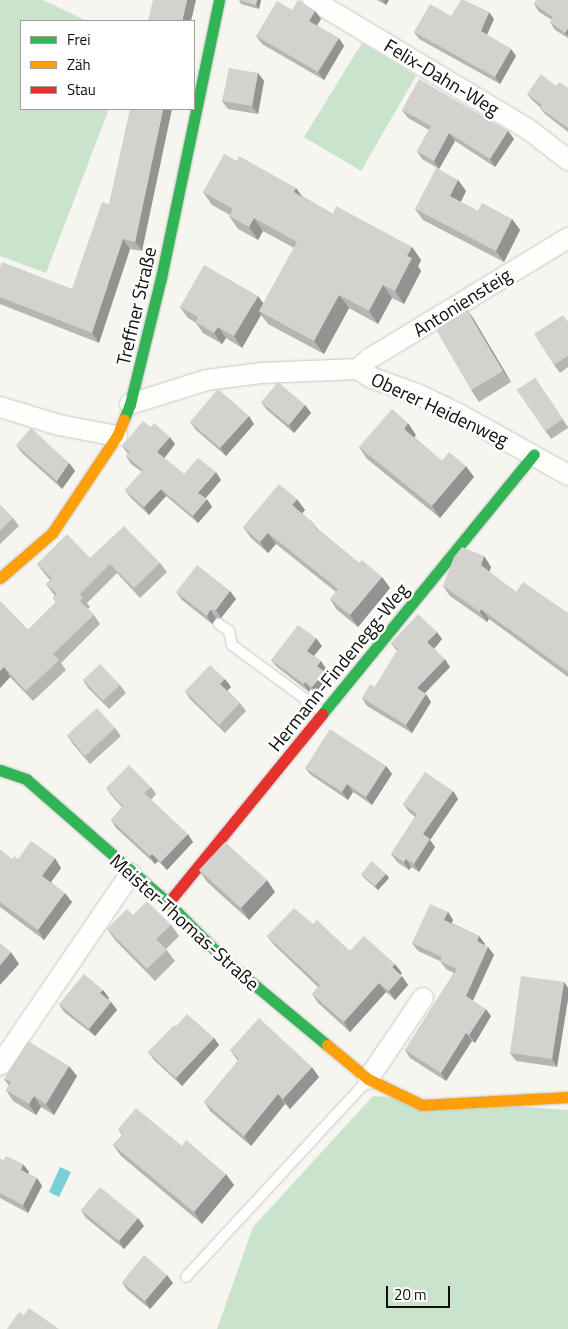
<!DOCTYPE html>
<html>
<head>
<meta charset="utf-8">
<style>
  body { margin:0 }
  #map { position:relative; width:568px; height:1329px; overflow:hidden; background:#f6f5f0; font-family:"Titillium Web",sans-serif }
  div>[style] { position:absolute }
  .green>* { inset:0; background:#cae3cc }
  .water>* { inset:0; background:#79cfd8 }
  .roads { filter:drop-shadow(0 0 1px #c9c8c5) drop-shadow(0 0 1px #c9c8c5) }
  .lane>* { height:10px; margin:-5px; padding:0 5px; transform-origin:5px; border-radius:5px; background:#fefefd }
  .street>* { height:20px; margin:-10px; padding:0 10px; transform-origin:10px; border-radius:10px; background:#fefefd }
  .fast>* { height:11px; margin:-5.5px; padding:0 5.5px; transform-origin:5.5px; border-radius:5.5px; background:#30b455 }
  .slow>* { height:11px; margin:-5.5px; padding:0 5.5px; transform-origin:5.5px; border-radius:5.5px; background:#ff9f0a }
  .jam>* { height:11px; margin:-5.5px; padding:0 5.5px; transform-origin:5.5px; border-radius:5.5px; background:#e5322d }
  .wall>* { inset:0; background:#b5b5b2 }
  .shaded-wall>* { inset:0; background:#949391 }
  .building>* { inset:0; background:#d3d2cf }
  span { translate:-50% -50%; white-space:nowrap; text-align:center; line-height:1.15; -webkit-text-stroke:5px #fff; paint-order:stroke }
  .street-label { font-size:19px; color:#0e0d0b }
  .legend { position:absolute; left:20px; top:20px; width:175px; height:90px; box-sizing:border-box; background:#fff; border:1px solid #9f9e9d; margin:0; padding:6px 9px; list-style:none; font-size:15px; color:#0e0d0b }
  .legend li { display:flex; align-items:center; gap:10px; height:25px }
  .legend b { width:25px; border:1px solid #9f9e9d }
  .scale { position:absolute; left:386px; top:1286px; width:64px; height:22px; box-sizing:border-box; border:2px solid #0e0d0b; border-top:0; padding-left:6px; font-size:15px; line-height:18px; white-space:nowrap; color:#0e0d0b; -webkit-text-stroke:4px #fff; paint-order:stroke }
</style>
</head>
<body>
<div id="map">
  <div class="green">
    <i style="clip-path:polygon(0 0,43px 0,87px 21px,21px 21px,21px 109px,109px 109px,46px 273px,0 256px)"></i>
    <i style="clip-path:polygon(362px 43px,416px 76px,361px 171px,304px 137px)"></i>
    <i style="clip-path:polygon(373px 1096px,568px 1110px,568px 1329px,217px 1329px,253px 1227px)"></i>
  </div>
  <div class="water">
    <i style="clip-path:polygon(60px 1167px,71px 1172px,59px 1197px,49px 1192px)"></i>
  </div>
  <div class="roads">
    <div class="lane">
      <i style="left:219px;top:624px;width:12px;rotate:35deg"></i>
      <i style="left:229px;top:631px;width:14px;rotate:78deg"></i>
      <i style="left:232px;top:645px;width:113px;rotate:36.4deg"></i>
      <i style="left:186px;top:1277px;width:267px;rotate:-47.3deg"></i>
    </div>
    <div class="street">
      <i style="left:313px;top:0;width:251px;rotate:31deg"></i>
      <i style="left:528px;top:129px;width:51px;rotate:37.8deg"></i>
      <i style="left:358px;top:369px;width:15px;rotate:-42deg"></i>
      <i style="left:369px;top:359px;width:233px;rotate:-31.3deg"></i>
      <i style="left:130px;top:404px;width:81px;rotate:-17.3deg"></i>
      <i style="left:207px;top:380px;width:54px;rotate:-7.4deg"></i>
      <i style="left:261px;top:373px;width:97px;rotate:-2.4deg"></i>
      <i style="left:358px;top:369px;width:17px;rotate:33deg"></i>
      <i style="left:372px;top:378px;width:48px;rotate:19.6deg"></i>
      <i style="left:417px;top:394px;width:47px;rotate:25.5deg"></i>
      <i style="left:459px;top:414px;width:125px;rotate:29.2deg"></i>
      <i style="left:0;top:407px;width:62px;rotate:17deg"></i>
      <i style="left:59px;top:425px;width:59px;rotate:10.7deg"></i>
      <i style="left:0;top:1065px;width:232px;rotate:-55.7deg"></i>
      <i style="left:368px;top:1079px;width:98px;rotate:-55.8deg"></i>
    </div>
    <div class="fast">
      <i style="left:124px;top:419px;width:16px;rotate:-68deg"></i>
      <i style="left:130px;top:404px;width:130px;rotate:-76.2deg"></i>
      <i style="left:161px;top:278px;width:284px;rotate:-78.2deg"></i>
      <i style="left:322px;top:714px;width:335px;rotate:-50.8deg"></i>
      <i style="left:0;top:770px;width:28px;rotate:19deg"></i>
      <i style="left:26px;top:779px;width:189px;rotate:41.1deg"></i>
      <i style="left:168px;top:903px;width:83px;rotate:45deg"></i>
      <i style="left:227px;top:962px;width:130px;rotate:39.7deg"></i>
    </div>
    <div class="slow">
      <i style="left:0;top:578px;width:69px;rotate:-40.9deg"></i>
      <i style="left:52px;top:533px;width:117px;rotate:-56.2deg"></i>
      <i style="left:117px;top:436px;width:18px;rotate:-68deg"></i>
      <i style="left:327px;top:1045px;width:53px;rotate:39.7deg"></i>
      <i style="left:368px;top:1079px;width:60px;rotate:25.7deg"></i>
      <i style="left:422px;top:1105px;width:146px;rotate:-3.1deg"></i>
    </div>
    <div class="jam">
      <i style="left:168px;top:903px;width:244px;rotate:-50.8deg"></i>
    </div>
  </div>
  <div class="wall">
    <i style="clip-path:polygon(239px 0,261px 0,259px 9px,241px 4px)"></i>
    <i style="clip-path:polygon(377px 0,389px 0,386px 5px)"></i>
    <i style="clip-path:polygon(568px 0,568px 38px,555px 30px,550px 22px,552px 20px,539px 12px,534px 4px)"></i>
    <i style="clip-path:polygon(292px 10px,315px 11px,321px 19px,317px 25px,344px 46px,324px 80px,262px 44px,256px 36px)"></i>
    <i style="clip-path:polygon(451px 16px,494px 19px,487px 35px,511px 49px,516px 56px,500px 84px,419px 39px,414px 32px)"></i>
    <i style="clip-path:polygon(258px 73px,264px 81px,258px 114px,228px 109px,222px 101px)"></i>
    <i style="clip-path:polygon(556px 86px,568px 88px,568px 132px,545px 114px,540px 108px,540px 107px,532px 100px,527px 94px)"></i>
    <i style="clip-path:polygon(402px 110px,508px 131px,514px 139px,495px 167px,455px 141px,439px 169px,422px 159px,417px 151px,429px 130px,408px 118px)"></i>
    <i style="clip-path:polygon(237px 161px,296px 188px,302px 196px,333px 214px,412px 247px,421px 260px,418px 266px,421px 271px,404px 304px,392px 298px,378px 324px,349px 308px,324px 354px,268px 324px,261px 315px,242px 348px,226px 338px,222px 344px,203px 333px,196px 323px,188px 318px,180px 307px,263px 304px,294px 248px,263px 231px,258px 240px,238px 229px,229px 216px,230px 215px,212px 205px,203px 192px)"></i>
    <i style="clip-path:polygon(458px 180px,466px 191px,461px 202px,478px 211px,512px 219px,520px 230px,504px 262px,423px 220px,415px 209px)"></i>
    <i style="clip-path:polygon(109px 204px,142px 251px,130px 249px,99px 343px,0 304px,0 267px,72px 289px)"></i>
    <i style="clip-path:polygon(473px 318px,511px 382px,479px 402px,471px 390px)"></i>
    <i style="clip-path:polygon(568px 321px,568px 367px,560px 373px,554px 365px)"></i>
    <i style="clip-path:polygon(535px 378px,568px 427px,568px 428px,551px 439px,517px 390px)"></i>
    <i style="clip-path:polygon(261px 402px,305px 405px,311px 413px,294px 433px,267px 410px)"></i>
    <i style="clip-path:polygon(190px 422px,254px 424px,226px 456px,196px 430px)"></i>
    <i style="clip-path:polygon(151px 427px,175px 444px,164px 458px,184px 474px,221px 480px,205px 498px,212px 507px,198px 523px,166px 496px,149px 515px,131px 498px,125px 490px,142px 472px,131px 464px,126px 456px,128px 454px,122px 446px)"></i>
    <i style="clip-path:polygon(416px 435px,414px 437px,442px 461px,474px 477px,440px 518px,367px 459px,359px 447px)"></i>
    <i style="clip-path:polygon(16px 445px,69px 463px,75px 471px,62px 489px,22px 453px)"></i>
    <i style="clip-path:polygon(0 505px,13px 518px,19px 526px,0 544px)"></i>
    <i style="clip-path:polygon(305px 510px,302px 513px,320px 531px,359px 563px,382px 577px,390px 588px,358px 627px,337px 610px,330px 599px,336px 592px,276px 544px,268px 553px,251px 538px,243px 527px)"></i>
    <i style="clip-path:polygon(484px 556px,491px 567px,489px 572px,516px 592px,568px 613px,568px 677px,489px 619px,487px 622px,450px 596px,443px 586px)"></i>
    <i style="clip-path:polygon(90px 558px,160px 563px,167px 572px,140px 598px,117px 573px,87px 603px,90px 607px,88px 609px,94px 615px,100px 624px,61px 663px,66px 670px,33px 701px,10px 677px,0 688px,0 601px,28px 630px,56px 602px,53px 598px,55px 596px,46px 584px,50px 580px,44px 573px,37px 564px)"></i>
    <i style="clip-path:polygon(230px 591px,236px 599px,221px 618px,216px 618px,212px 624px,182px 600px,176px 592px)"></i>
    <i style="clip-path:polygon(442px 639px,434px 649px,450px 667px,425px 693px,431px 702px,412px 733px,367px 706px,362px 698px,375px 687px,397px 651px,391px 643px)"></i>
    <i style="clip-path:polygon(322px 646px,314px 656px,321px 661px,326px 669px,324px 671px,330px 679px,317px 695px,310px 689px,309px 692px,277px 667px,271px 660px)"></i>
    <i style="clip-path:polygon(225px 679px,231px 687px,227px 690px,240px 703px,246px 711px,225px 733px,190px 699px,185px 691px)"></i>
    <i style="clip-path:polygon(83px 680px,120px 685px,126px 693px,109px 709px,88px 688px)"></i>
    <i style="clip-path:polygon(115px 728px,121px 736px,90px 764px,72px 743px,67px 735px)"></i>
    <i style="clip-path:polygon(386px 766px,392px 774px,372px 805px,353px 792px,348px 800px,311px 775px,305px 768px)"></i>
    <i style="clip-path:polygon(151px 787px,156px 794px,151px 800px,193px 842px,167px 870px,158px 861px,155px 864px,116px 828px,111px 820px,122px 807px,111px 795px,106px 788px)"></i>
    <i style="clip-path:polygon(453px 791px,458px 799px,430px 840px,435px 847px,419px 872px,411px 867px,409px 870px,397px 862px,391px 854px,415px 817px,409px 812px,403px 804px)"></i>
    <i style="clip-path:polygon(0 850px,12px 859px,18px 859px,61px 868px,51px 882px,72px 902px,44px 940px,0 907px)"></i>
    <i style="clip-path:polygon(199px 870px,275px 892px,249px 920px,207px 882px)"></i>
    <i style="clip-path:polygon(361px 874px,386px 874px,389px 878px,378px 890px,364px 878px)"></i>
    <i style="clip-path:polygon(448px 912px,453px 920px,452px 923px,479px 936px,485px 944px,484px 945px,488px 947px,494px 955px,473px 1001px,491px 1016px,475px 1043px,472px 1041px,446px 1081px,410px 1058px,405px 1050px,454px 973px,446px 969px,440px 961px,418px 951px,412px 943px)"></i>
    <i style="clip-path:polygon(133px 915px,171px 925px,179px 936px,166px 949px,175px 961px,155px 981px,115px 940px,107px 929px)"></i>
    <i style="clip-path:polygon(313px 924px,350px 951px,402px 973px,400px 974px,408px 985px,395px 1000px,386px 992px,350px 1032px,318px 1003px,312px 994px,318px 987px,274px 945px,267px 936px)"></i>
    <i style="clip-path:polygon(564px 982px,568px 988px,568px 999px,557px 1067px,516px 1061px,510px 1053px)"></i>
    <i style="clip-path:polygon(103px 990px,109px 998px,108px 999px,111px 1002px,117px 1010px,95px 1036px,64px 1012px,59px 1004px)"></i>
    <i style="clip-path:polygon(176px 1026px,214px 1038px,219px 1045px,182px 1086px,154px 1060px,148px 1052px)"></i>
    <i style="clip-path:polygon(230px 1050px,319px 1077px,290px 1109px,285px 1104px,251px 1146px,211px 1112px,204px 1102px,238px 1061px)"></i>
    <i style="clip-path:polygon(77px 1076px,54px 1115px,41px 1107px,36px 1115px,13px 1101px,6px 1090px,9px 1086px,4px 1079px)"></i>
    <i style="clip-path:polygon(118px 1129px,182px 1146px,234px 1185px,202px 1224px,121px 1156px,113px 1145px,122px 1135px)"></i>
    <i style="clip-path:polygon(0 1159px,29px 1172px,28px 1174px,37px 1178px,42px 1186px,28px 1213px,0 1198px)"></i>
    <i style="clip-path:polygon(81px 1210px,144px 1226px,124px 1249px,86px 1218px)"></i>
    <i style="clip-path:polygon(122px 1282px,173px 1283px,150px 1309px,127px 1290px)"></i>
  </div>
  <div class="shaded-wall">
    <i style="clip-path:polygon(187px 0,196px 0,191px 21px,182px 21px)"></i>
    <i style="clip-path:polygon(257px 0,261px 0,259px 9px,256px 5px)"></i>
    <i style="clip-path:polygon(382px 0,389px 0,386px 5px)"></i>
    <i style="clip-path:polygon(315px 11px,321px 19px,315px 29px,309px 21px)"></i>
    <i style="clip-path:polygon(489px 12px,494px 19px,485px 38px,481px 31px)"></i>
    <i style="clip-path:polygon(568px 29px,568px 36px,565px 33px)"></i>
    <i style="clip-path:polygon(339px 38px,344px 46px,324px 80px,318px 72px)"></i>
    <i style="clip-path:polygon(511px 49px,516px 56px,500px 84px,495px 77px)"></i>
    <i style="clip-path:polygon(258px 73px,264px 81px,258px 114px,252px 106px)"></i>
    <i style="clip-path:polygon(163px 109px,172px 109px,142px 251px,135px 242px)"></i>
    <i style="clip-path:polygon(508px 131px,514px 139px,495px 167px,490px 159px)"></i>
    <i style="clip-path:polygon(449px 133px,455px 141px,439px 169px,434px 161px)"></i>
    <i style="clip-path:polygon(458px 180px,466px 191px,458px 207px,450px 196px)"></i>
    <i style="clip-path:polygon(296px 188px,305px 201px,294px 192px)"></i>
    <i style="clip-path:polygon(254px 218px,263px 231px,258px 240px,249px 227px)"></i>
    <i style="clip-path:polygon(512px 219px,520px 230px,504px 262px,496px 251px)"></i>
    <i style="clip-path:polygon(123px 239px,130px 249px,99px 343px,92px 333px)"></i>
    <i style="clip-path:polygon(412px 247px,421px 260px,418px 266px,421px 271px,404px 304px,395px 291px,407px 256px)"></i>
    <i style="clip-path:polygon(383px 285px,392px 298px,378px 324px,369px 311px)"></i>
    <i style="clip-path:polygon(339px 295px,349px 308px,324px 354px,314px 341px)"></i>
    <i style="clip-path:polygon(258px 296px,266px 307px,259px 311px,261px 315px,242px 348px,234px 336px)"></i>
    <i style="clip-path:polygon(465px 307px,473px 318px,511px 382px,503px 371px)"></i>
    <i style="clip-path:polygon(218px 327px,226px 338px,222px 344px,214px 333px)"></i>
    <i style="clip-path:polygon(305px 405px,311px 413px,294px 433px,289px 425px)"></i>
    <i style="clip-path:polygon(249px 416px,254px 424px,226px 456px,220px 448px)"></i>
    <i style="clip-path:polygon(408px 423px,416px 435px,412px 440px,404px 429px)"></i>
    <i style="clip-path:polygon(170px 437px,175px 444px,163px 460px,157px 452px)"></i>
    <i style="clip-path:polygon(69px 463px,75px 471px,62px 489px,57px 481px)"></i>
    <i style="clip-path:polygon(466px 466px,474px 477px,440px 518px,432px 506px)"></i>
    <i style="clip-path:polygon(216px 472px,221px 480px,204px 500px,198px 493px)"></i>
    <i style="clip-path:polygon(161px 489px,166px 496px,149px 515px,144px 507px)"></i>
    <i style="clip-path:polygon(207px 499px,212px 507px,198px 523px,193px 516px)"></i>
    <i style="clip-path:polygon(297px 499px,305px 510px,300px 516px,292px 505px)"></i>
    <i style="clip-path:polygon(268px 533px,276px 544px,268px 553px,260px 542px)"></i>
    <i style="clip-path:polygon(484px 556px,491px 567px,488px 576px,481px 565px)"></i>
    <i style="clip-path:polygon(382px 577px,390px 588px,358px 627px,350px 615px)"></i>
    <i style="clip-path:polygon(230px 591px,236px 599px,221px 618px,216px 610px)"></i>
    <i style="clip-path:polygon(481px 609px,489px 619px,487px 622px,480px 612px)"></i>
    <i style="clip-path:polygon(210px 610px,216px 618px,212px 624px,207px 616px)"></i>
    <i style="clip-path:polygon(437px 632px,442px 639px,433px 650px,427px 642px)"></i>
    <i style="clip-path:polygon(316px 638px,322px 646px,312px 658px,307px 651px)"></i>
    <i style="clip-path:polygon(445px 659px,450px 667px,422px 696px,417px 688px)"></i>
    <i style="clip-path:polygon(321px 661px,326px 669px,323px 674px,317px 666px)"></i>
    <i style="clip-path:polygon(4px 667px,10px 677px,0 688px,0 671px)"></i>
    <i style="clip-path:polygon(325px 672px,330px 679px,317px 695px,312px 687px)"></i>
    <i style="clip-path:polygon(225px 679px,231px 687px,226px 692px,220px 684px)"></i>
    <i style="clip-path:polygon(305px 682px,310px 689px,309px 692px,304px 684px)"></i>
    <i style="clip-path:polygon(426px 694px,431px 702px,412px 733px,406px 725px)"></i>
    <i style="clip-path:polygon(386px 766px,392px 774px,372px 805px,366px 797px)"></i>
    <i style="clip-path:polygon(347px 784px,353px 792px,348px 800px,342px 792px)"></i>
    <i style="clip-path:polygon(453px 791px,458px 799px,430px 840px,435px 847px,419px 872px,414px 864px,423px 834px)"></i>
    <i style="clip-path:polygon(188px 834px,193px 842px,167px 870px,161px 862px)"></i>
    <i style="clip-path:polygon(152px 854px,158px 861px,155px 864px,150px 856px)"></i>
    <i style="clip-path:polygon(55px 858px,61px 868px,49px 885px,42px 876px)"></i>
    <i style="clip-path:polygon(406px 859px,411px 867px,409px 870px,404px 862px)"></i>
    <i style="clip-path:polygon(386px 874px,389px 878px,378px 890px,375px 886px)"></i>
    <i style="clip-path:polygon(267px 880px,275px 892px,249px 920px,241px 908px)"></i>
    <i style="clip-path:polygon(65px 893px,72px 902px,44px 940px,38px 930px)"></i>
    <i style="clip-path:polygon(448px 912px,453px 920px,449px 928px,444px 920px)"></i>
    <i style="clip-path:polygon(479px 936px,485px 944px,482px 949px,477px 941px)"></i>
    <i style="clip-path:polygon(488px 947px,494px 955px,471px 1004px,466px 996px)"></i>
    <i style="clip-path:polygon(11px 952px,19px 964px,0 985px,0 965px)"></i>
    <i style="clip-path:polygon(395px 964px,402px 973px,399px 976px,392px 967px)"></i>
    <i style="clip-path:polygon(402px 976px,408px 985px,395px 1000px,389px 991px)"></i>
    <i style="clip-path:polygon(564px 982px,568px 988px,568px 999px,557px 1067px,552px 1059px)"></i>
    <i style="clip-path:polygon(379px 983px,386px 992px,350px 1032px,344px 1022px)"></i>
    <i style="clip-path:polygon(103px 990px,109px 998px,106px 1001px,100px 993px)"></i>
    <i style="clip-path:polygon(111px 1002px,117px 1010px,95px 1036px,89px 1029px)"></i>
    <i style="clip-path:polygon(486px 1009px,491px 1016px,475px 1043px,469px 1035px)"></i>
    <i style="clip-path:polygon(466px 1033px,472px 1041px,446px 1081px,441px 1073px)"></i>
    <i style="clip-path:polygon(214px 1038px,219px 1045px,182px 1086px,176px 1078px)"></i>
    <i style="clip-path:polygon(69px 1066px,77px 1076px,54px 1115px,46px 1104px)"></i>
    <i style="clip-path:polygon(312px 1067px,319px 1077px,290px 1109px,283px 1099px)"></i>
    <i style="clip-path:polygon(278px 1094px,285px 1104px,251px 1146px,244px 1136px)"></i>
    <i style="clip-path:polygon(34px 1096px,41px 1107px,36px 1115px,29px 1104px)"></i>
    <i style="clip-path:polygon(23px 1164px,29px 1172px,26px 1178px,21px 1170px)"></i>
    <i style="clip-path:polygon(226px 1174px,234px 1185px,202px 1224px,194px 1212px)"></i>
    <i style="clip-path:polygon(37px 1178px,42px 1186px,28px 1213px,23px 1205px)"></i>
    <i style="clip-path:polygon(138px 1218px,144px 1226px,124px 1249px,119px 1241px)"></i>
    <i style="clip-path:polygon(167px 1275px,173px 1283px,150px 1309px,145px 1301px)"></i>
  </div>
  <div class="building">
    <i style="clip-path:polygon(153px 0,187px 0,182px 21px,148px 21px)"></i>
    <i style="clip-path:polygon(239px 0,257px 0,256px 5px)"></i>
    <i style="clip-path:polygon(298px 0,299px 0,315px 11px,309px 21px,339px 38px,318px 72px,256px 36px,277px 1px,292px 10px)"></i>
    <i style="clip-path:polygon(461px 0,464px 0,489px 12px,481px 31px,511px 49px,495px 77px,414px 32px,430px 4px,451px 16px)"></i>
    <i style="clip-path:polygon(536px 0,568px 0,568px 29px,565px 33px,550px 22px,553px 17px,534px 4px)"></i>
    <i style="clip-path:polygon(229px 68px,258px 73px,252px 106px,222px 101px)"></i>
    <i style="clip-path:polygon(541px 74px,556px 86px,559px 82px,568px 88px,568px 128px,540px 108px,542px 105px,527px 94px)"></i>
    <i style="clip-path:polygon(419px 79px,508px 131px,490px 159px,449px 133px,434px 161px,417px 151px,431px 126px,402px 110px)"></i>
    <i style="clip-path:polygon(130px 109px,163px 109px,135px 242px,123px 239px,92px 333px,0 297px,0 267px,2px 262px,72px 289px,102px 202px,109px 204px)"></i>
    <i style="clip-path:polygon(224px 154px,237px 161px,239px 156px,296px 188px,294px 192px,333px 214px,336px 206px,412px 247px,407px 256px,412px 258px,395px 291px,383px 285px,369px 311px,339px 295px,314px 341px,259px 311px,297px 242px,254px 218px,249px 227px,229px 216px,233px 209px,203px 192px)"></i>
    <i style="clip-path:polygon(436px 168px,458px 180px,450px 196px,478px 211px,482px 203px,512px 219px,496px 251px,415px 209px)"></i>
    <i style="clip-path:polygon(204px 265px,258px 296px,234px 336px,218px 327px,214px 333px,196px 322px,198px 317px,180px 307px)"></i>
    <i style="clip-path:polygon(465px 307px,503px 371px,471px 390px,434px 326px)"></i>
    <i style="clip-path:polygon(563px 315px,568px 322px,568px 356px,554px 365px,534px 334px)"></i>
    <i style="clip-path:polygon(535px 378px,563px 419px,545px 431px,517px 390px)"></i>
    <i style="clip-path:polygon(278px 382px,305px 405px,289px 425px,261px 402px)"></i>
    <i style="clip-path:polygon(218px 389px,249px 416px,220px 448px,190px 422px)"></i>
    <i style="clip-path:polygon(392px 409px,408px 423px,404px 429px,442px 461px,449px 452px,466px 466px,432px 506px,359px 447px)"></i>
    <i style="clip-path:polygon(143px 421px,151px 427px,154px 423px,170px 437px,157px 452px,184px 474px,198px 458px,216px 472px,198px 493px,207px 499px,193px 516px,161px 489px,144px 507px,125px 490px,143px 470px,126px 456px,130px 452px,122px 446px)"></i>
    <i style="clip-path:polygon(31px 428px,69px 463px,57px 481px,16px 445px)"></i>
    <i style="clip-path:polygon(279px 484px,297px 499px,292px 505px,315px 524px,313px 526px,359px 563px,362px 560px,382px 577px,350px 615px,330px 599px,338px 589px,268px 533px,260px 542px,243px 527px)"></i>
    <i style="clip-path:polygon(0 505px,13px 518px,0 531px)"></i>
    <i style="clip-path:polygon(124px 526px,160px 563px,134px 588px,110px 564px,80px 594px,83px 598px,80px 601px,94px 615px,53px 654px,59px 660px,26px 691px,4px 667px,0 671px,0 601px,28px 630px,56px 602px,53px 598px,57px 594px,46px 584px,52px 578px,37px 564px,67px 534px,90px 558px)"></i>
    <i style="clip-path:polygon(462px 547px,484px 556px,481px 565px,516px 592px,523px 582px,568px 613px,568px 672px,481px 609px,480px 612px,443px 586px,454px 557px)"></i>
    <i style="clip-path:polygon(197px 565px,230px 591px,216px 610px,210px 610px,207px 616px,176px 592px)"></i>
    <i style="clip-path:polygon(418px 614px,437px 632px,427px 642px,445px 659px,417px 688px,426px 694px,406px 725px,362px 698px,370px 684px,375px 687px,398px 649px,391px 643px)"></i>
    <i style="clip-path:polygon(298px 625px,316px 638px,307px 651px,321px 661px,317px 666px,325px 672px,312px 687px,305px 682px,304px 684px,271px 660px)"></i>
    <i style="clip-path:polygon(100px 664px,120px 685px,103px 701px,83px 680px)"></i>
    <i style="clip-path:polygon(210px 665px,225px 679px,220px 684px,240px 703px,219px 725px,185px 691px)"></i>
    <i style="clip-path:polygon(97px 708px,115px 728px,85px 756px,67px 735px)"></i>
    <i style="clip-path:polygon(330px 729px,386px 766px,366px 797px,347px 784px,342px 792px,305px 768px)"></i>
    <i style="clip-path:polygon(129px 765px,151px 787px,144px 793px,188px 834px,161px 862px,152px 854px,150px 856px,111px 820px,123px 806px,106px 788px)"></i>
    <i style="clip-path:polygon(425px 772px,453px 791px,423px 834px,430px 839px,414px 864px,406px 859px,404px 862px,391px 854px,417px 814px,403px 804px)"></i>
    <i style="clip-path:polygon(31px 841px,55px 858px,42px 876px,65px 893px,38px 930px,0 902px,0 850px,12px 859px,14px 856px,18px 859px)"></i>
    <i style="clip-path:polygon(225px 842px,267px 880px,241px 908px,199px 870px)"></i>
    <i style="clip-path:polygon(372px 861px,386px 874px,375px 886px,361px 874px)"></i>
    <i style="clip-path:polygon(147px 901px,171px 925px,156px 939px,167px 950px,147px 969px,107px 929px,127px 909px,133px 915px)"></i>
    <i style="clip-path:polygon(430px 904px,448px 912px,444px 920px,479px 936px,477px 941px,488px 947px,466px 996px,486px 1009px,469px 1035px,466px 1033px,441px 1073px,405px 1050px,457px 969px,440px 961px,442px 957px,412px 943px)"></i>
    <i style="clip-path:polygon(294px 908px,313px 924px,317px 920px,350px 951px,364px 936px,395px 964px,392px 967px,402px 976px,389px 991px,379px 983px,344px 1022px,312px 994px,320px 985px,267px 936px)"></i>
    <i style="clip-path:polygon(0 943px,11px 952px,0 965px)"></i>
    <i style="clip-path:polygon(84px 974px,103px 990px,100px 993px,111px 1002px,89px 1029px,59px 1004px)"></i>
    <i style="clip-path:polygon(521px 976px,564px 982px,552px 1059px,510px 1053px)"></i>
    <i style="clip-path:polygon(187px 1014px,214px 1038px,176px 1078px,148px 1052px,174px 1025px,176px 1026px)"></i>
    <i style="clip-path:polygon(259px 1018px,312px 1067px,283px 1099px,278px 1094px,244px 1136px,204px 1102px,239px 1059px,230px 1050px)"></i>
    <i style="clip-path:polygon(28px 1041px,69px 1066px,46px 1104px,34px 1096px,29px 1104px,6px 1090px,11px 1082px,4px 1079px)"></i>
    <i style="clip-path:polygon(136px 1108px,182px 1146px,186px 1140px,226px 1174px,194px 1212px,113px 1145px,123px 1134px,118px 1129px)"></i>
    <i style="clip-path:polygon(6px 1156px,23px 1164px,21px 1170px,37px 1178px,23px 1205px,0 1193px,0 1159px,3px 1161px)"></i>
    <i style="clip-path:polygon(100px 1187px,138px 1218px,119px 1241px,81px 1210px)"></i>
    <i style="clip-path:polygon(144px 1255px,167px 1275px,145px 1301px,122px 1282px)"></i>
    <i style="clip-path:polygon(29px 1308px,59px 1329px,7px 1329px,19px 1312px,24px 1315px)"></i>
  </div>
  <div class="street-label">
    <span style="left:442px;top:77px;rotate:31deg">Felix-Dahn-Weg</span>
    <span style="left:462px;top:302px;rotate:-32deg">Antoniensteig</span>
    <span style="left:136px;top:306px;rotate:-77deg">Treffner Straße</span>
    <span style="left:440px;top:409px;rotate:25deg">Oberer Heidenweg</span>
    <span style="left:338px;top:667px;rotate:-51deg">Hermann-Findenegg-Weg</span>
    <span style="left:185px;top:922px;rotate:42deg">Meister-Thomas-Straße</span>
  </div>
  <ul class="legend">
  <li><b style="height:6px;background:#30b455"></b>Frei</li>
  <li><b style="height:6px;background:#ff9f0a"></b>Zäh</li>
  <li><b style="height:6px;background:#e5322d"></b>Stau</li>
  </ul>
  <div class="scale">20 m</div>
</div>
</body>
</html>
